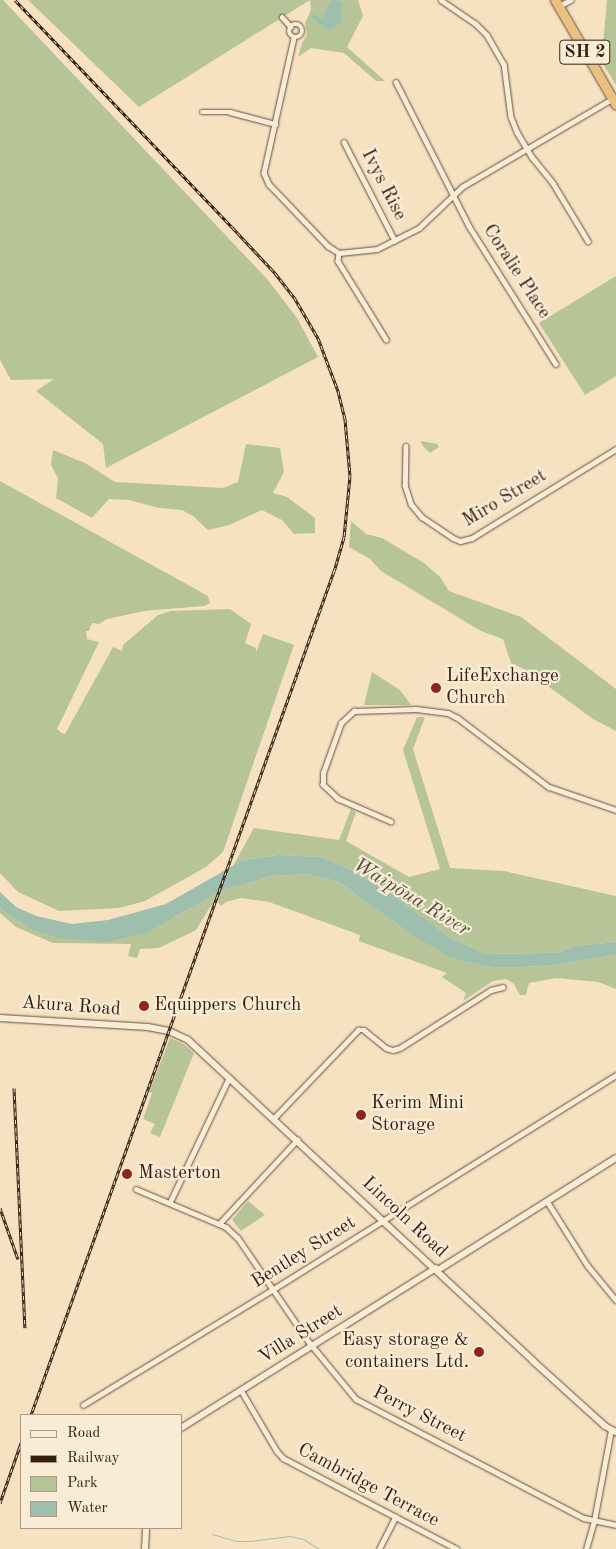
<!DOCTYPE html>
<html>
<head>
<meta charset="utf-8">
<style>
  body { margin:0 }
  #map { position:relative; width:616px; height:1549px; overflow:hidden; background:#f6e2c1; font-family:"Old Standard TT",serif }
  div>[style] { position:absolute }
  .green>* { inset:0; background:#b6c498 }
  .water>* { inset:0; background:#9ebfad }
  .stream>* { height:1px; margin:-0.5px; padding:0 0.5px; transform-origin:0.5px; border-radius:0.5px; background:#9ebfad }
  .roads { filter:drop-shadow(0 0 1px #654e3c) drop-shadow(0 0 1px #654e3c) }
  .street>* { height:4.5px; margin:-2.25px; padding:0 2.25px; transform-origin:2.25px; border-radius:2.25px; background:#f9ecd7 }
  .street>.ring { margin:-2.25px; padding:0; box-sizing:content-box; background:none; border:4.5px solid #f9ecd7; border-radius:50% }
  .secondary>* { height:6px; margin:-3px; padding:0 3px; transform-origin:3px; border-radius:3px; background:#f9ecd7 }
  .highway>* { height:9px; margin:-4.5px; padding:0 4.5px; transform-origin:4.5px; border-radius:4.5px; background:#ebc180 }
  .rail>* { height:3px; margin-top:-1.5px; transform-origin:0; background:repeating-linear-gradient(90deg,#f9ecd7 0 4px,#351d0f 0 8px); box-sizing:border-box; border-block:1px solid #351d0f }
  .dots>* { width:14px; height:14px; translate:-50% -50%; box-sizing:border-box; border:2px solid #f9ecd7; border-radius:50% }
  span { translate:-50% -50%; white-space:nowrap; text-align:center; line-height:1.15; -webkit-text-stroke:4.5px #f9ecd7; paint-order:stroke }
  .shield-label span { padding:1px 4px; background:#f9ecd7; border:1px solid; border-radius:4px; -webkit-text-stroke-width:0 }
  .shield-label { font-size:18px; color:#351d0f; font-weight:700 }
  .street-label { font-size:19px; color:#351d0f }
  .poi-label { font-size:19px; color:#351d0f }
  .left { translate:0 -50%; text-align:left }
  .right { translate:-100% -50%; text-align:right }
  .water-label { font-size:20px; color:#544e3e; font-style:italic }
  .legend { position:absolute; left:20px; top:1414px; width:162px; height:115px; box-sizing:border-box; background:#f9ecd7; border:1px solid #ab9987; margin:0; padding:6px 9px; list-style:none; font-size:15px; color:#351d0f }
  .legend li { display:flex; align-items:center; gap:10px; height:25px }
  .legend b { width:25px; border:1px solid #ab9987 }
</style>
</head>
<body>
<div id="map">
  <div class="green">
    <i style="clip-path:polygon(0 0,3px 0,268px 280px,297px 318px,318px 357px,106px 468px,103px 444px,36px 391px,54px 379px,11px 380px,0 360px)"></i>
    <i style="clip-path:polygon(28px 0,358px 0,363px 16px,347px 47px,385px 81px,376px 81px,344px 53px,311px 48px,298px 57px,302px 43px,307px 35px,305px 23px,311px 10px,310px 0,139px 107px)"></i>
    <i style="clip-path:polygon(607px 0,616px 0,616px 85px,595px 51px,603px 44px)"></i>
    <i style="clip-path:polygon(616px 276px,616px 376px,585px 395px,539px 323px)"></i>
    <i style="clip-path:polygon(421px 441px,437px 444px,439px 447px,430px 453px,422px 445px)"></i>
    <i style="clip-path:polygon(246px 444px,280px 448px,284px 472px,273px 493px,287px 497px,315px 518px,315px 533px,294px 534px,282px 520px,262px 510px,229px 525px,208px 530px,193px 516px,182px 510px,159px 508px,129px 500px,109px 499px,92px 518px,56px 498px,58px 478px,51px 465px,53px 450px,85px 463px,115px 482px,223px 488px,238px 482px)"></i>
    <i style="clip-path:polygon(0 481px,208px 596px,210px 603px,204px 606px,144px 611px,107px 619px,99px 624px,92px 623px,89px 631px,86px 631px,87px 639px,99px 642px,57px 729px,62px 733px,65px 734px,113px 647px,122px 651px,123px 645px,158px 615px,171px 611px,230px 609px,251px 624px,245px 643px,256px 648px,256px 652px,263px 634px,294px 645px,223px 852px,206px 867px,145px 901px,119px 908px,59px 911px,18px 892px,0 873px)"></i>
    <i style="clip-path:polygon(351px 521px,366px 534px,382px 538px,424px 563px,440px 577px,449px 591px,521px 617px,616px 689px,616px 731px,593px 719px,526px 670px,511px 663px,503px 639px,481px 631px,381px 571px,370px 559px,349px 547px)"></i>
    <i style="clip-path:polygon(372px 672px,400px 690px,411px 705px,364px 705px)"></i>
    <i style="clip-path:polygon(417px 717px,425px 717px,413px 749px,450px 868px,504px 871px,616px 896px,616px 942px,574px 946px,560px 952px,547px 953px,486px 954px,451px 938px,396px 897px,354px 871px,321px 857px,278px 855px,243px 860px,233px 866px,254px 828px,339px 840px,351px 809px,356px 812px,346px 841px,409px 877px,440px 869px,403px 750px)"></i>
    <i style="clip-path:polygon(307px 874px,339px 882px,416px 938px,453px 958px,494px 968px,545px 966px,616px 955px,616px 989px,598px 982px,556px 978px,529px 983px,526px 995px,520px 995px,514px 984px,506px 979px,493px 981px,463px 1001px,466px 993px,442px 977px,447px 973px,359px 941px,360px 935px,269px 902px,241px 898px,226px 902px,221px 906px,218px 902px,210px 907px,196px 930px,159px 948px,140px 949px,137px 958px,128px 956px,131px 944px,53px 943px,16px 927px,0 913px,0 908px,32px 930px,171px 919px,224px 890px,272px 876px)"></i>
    <i style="clip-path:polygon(170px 1038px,182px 1043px,194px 1053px,160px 1137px,150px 1133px,155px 1124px,143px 1119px,152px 1093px,149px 1092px)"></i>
    <i style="clip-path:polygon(248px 1201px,265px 1215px,241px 1231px,232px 1220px)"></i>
  </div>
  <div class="water">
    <i style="clip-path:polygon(331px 0,342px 2px,341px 22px,329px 31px,311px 16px,313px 14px,320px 18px,323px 17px)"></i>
    <i style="clip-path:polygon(278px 855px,321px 857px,354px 871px,396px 897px,451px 938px,486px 954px,547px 953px,560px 952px,574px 946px,616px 942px,616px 955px,545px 966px,494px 968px,452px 958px,416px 938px,339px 882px,307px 874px,272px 876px,224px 890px,147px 932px,107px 942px,60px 938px,32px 930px,0 908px,0 892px,16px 907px,36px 916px,72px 924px,108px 920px,166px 904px,243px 860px)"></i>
  </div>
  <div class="stream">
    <i style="left:212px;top:1534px;width:25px;rotate:16deg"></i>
    <i style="left:236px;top:1541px;width:14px"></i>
    <i style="left:250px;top:1541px;width:40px;rotate:-7.1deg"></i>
    <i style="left:290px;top:1536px;width:13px;rotate:13deg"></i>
    <i style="left:303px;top:1539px;width:19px;rotate:32deg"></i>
  </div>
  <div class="roads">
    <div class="street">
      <i style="left:441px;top:0;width:42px;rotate:34.4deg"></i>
      <i style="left:476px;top:24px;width:16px;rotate:45deg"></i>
      <i style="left:487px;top:35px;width:34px;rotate:60deg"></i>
      <i style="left:504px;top:64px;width:53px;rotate:82.5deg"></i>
      <i style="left:511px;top:117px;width:16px;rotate:68deg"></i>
      <i style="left:517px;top:132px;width:29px;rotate:59deg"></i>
      <i style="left:532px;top:157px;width:33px;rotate:51deg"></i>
      <i style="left:553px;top:183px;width:68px;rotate:58.9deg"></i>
      <i style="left:559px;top:6px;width:13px;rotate:-27deg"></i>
      <i style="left:282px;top:17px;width:13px;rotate:48deg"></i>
      <i class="ring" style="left:289px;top:24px;width:9.5px;height:9.5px"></i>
      <i style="left:294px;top:38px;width:138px;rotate:102.5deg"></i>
      <i style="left:264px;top:173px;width:12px;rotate:66deg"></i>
      <i style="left:269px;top:184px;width:86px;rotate:46.4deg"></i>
      <i style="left:328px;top:246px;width:13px;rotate:32deg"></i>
      <i style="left:339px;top:253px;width:38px;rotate:-6deg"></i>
      <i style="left:377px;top:249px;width:47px;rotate:-26.6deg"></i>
      <i style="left:419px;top:228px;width:59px;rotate:-43.6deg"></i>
      <i style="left:462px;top:187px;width:174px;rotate:-30.4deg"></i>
      <i style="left:396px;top:82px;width:161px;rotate:63.1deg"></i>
      <i style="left:469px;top:226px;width:163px;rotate:57.8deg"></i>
      <i style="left:202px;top:112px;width:28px"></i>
      <i style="left:230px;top:112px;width:47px;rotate:14.9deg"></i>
      <i style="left:344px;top:142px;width:111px;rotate:62.7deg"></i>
      <i style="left:339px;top:253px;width:8px;rotate:97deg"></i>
      <i style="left:338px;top:261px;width:92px;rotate:58.4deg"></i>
      <i style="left:406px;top:446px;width:39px;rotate:91deg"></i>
      <i style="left:405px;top:485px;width:20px;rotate:72deg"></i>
      <i style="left:411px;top:504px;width:17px;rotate:50deg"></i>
      <i style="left:422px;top:517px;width:37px;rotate:34deg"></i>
      <i style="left:453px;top:538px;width:8px;rotate:23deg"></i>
      <i style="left:460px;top:541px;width:12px;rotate:-14deg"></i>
      <i style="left:472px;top:538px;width:169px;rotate:-31.7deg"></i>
      <i style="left:391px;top:822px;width:58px;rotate:-156.5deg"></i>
      <i style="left:338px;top:799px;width:21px;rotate:-137deg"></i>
      <i style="left:323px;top:785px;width:12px;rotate:-90deg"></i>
      <i style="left:323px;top:773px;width:53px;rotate:-70.2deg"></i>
      <i style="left:341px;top:723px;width:18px;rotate:-43deg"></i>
      <i style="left:354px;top:711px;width:62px;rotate:-1.8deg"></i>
      <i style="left:416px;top:709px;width:32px;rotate:7deg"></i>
      <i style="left:448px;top:713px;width:11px;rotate:27deg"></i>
      <i style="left:458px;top:718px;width:114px;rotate:37.2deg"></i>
      <i style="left:549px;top:787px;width:71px;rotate:18.9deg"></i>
      <i style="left:274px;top:1118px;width:122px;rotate:-46.3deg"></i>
      <i style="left:358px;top:1030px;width:6px"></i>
      <i style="left:364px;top:1030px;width:28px;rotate:39deg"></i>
      <i style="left:386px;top:1048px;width:7px;rotate:16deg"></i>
      <i style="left:393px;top:1050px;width:7px;rotate:-16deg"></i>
      <i style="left:400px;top:1048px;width:108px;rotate:-32.5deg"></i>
      <i style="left:491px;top:990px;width:12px;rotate:-14deg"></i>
      <i style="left:136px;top:1189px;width:98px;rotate:22.9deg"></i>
      <i style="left:226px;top:1227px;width:16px;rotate:43deg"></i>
      <i style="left:238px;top:1238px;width:126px;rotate:55.7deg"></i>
      <i style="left:309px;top:1342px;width:74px;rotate:50.5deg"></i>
      <i style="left:356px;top:1399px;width:257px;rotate:27.6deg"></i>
      <i style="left:584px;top:1518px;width:33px;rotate:12deg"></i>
      <i style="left:547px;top:1201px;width:77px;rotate:57.8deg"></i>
      <i style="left:588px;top:1266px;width:44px;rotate:50.5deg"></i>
      <i style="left:170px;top:1202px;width:137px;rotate:-64.6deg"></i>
      <i style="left:219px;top:1224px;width:115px;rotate:-47.1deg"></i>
      <i style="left:241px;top:1390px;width:71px;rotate:59.5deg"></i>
      <i style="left:277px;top:1451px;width:9px;rotate:49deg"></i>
      <i style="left:283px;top:1458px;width:196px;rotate:27.6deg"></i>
      <i style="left:83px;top:1405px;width:221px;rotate:-31.3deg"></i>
      <i style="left:272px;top:1290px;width:406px;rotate:-32deg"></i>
      <i style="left:379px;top:1549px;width:36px;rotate:-63deg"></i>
      <i style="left:586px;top:1549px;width:29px;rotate:-74deg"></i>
      <i style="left:594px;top:1521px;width:93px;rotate:-79.4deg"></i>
    </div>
    <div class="secondary">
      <i style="left:0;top:1018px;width:148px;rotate:3.5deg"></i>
      <i style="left:148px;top:1027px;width:21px;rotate:11deg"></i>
      <i style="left:169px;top:1031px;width:21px;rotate:25deg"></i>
      <i style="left:188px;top:1040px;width:471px;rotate:42.9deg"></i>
      <i style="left:533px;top:1361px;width:97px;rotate:42.1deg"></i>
      <i style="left:605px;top:1426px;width:13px;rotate:29deg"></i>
      <i style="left:438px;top:1270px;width:210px;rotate:-32.2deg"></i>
      <i style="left:181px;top:1428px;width:301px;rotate:-32.1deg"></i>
      <i style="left:145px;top:1549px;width:21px;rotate:-87deg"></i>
    </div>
    <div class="highway">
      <i style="left:555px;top:0;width:121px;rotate:59.8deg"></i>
    </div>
  </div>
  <div class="rail">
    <i style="left:15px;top:0;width:314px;rotate:46.3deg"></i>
    <i style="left:232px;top:227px;width:63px;rotate:46.9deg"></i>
    <i style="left:275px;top:273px;width:31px;rotate:52deg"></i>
    <i style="left:294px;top:297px;width:48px;rotate:59.7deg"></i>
    <i style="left:318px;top:338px;width:57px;rotate:69.3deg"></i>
    <i style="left:338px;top:391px;width:29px;rotate:76deg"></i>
    <i style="left:345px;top:419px;width:57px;rotate:85deg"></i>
    <i style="left:350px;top:476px;width:61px;rotate:95.6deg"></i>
    <i style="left:344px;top:537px;width:35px;rotate:106deg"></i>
    <i style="left:334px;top:571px;width:897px;rotate:109.75deg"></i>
    <i style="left:14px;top:1088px;width:240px;rotate:87.4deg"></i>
    <i style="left:0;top:1208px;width:54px;rotate:70.6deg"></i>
    <i style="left:0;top:1503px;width:64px;rotate:-70.7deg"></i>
  </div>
  <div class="dots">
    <i style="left:436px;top:688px;background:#8f2418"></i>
    <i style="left:144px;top:1006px;background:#8f2418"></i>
    <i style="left:361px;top:1115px;background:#8f2418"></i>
    <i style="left:127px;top:1174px;background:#8f2418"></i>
    <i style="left:479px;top:1352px;background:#8f2418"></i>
  </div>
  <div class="shield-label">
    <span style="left:585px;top:52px">SH 2</span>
  </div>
  <div class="street-label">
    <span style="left:383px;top:185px;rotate:63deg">Ivys Rise</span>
    <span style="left:516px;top:272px;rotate:57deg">Coralie Place</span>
    <span style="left:505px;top:499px;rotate:-31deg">Miro Street</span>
    <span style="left:71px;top:1007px;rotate:4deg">Akura Road</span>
    <span style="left:404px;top:1218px;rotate:43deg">Lincoln Road</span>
    <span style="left:304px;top:1253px;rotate:-32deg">Bentley Street</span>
    <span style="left:301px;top:1335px;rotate:-32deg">Villa Street</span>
    <span style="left:419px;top:1415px;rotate:27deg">Perry Street</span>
    <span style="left:368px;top:1486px;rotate:28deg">Cambridge Terrace</span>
  </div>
  <div class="poi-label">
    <span class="left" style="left:446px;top:688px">LifeExchange<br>Church</span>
    <span class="left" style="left:154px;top:1006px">Equippers Church</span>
    <span class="left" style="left:371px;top:1115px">Kerim Mini<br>Storage</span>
    <span class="left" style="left:138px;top:1174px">Masterton</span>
    <span class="right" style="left:469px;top:1352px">Easy storage &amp;<br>containers Ltd.</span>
  </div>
  <div class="water-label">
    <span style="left:411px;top:898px;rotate:31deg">Waipōua River</span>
  </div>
  <ul class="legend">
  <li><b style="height:6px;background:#f9ecd7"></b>Road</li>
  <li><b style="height:6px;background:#351d0f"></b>Railway</li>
  <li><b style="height:14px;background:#b6c498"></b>Park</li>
  <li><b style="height:14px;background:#9ebfad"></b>Water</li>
  </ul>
</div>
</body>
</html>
